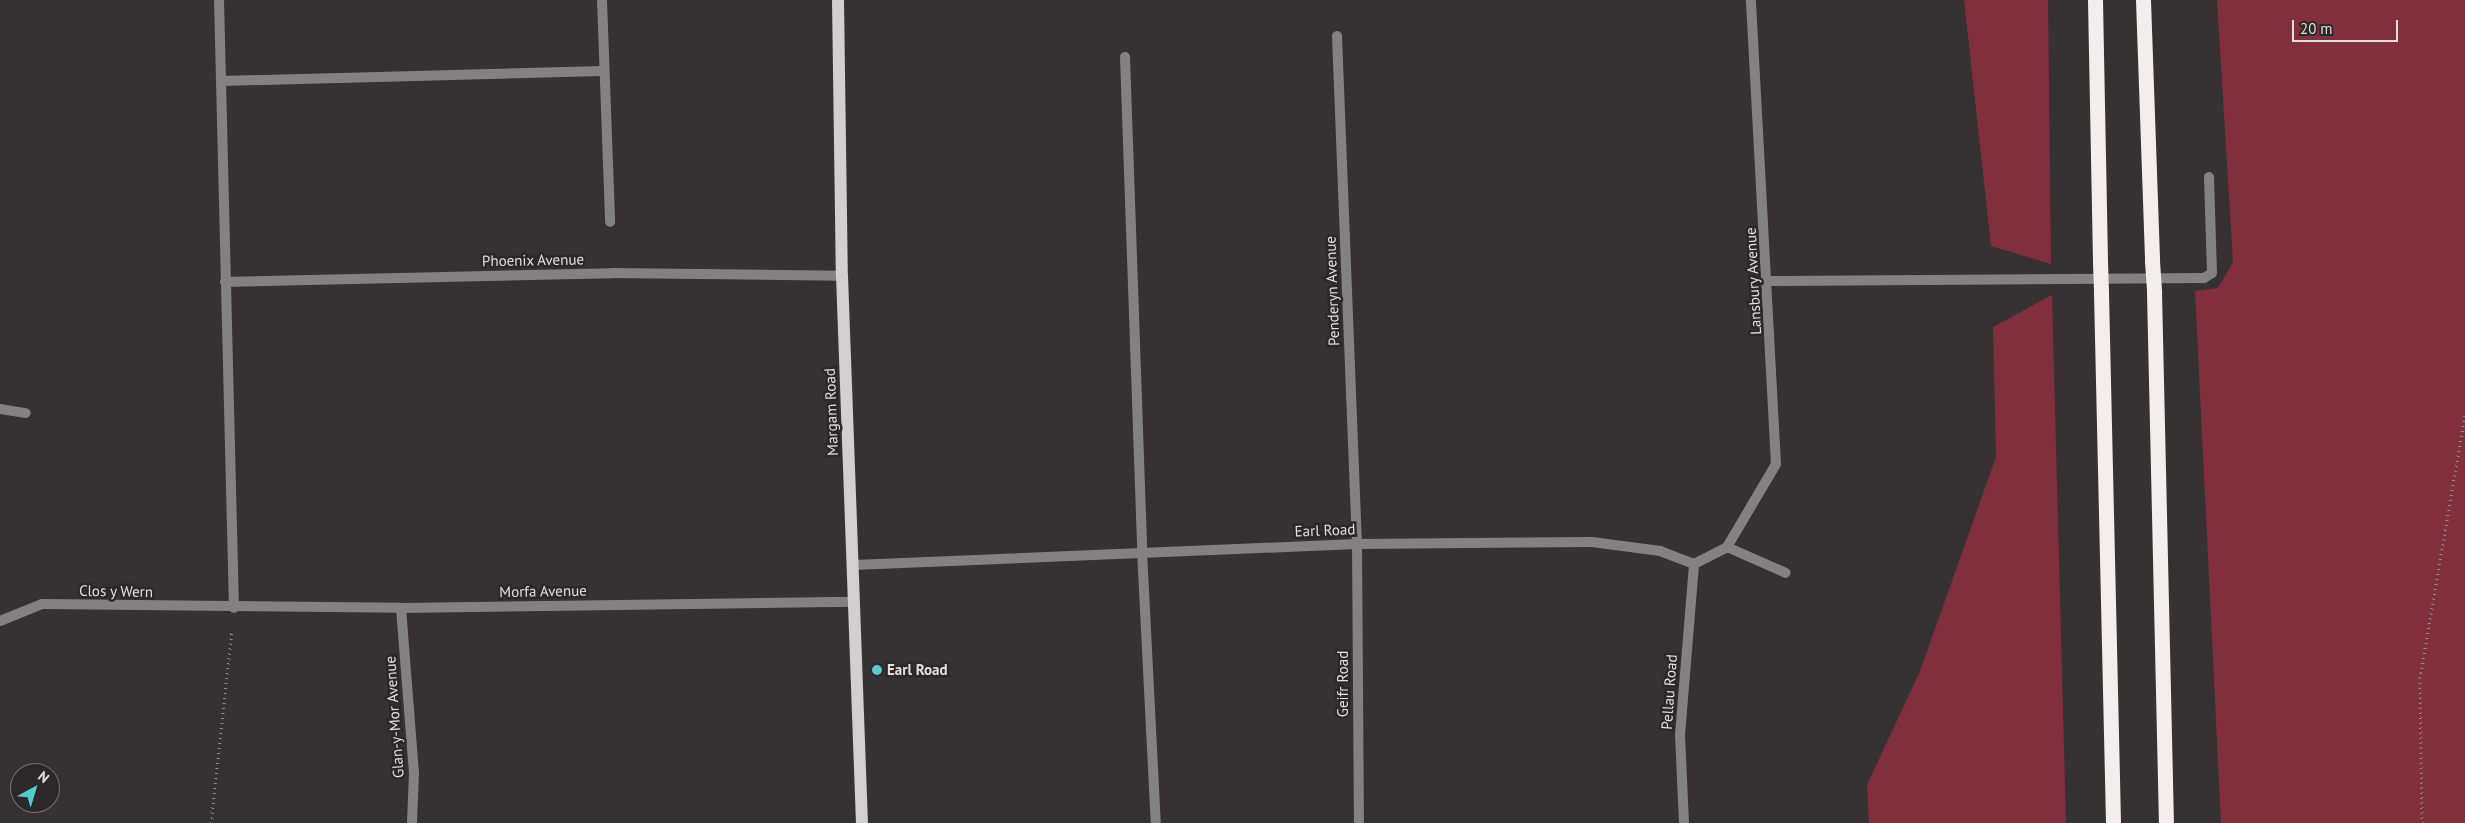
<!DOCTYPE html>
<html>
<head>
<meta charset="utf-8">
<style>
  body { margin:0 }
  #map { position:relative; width:2465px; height:823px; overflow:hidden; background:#363132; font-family:"PT Sans",sans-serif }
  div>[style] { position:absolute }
  .green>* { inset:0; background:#812f3c }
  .path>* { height:3px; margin-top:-1.5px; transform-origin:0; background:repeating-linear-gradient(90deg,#918d8e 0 1px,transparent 0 5px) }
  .lane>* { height:10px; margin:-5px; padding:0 5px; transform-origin:5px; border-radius:5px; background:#838181 }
  .street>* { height:10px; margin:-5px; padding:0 5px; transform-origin:5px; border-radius:5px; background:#838181 }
  .primary>* { height:12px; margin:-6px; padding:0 6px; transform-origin:6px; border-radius:6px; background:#d3cecf }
  .highway>* { height:15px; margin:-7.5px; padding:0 7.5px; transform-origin:7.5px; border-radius:7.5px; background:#f3eded }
  .highway-bridge>* { height:15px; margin:-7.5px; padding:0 7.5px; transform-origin:7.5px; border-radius:7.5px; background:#f3eded }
  .dots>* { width:14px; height:14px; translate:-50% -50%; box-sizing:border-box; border:2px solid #2c2728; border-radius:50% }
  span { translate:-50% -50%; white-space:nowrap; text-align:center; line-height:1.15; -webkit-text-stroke:5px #2c2728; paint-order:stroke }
  .street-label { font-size:15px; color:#e2dfdf }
  .poi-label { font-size:15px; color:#e2dfdf; font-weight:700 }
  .left { translate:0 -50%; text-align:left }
  .north { position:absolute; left:10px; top:763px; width:50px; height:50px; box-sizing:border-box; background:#2c2728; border:1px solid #757171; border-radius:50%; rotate:39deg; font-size:14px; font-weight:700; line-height:20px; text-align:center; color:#e2dfdf }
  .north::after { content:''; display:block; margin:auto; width:18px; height:22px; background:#53cdcb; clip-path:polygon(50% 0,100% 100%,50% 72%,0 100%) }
  .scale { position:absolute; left:2292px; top:20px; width:106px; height:22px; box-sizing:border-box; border:2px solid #e2dfdf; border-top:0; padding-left:6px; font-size:15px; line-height:18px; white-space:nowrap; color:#e2dfdf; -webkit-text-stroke:4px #2c2728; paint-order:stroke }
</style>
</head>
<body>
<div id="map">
  <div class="green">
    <i style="clip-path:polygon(1964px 0,2048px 0,2051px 264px,1991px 246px)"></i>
    <i style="clip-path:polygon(2217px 0,2465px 0,2465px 823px,2221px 823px,2195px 291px,2218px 288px,2233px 262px)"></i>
    <i style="clip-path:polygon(2052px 295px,2066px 823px,1869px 823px,1867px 785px,1920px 671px,1996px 457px,1993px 327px)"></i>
  </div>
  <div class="path">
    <i style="left:211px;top:823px;width:194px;rotate:-83.8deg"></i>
    <i style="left:2422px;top:823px;width:145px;rotate:-90.8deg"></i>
    <i style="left:2420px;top:678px;width:267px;rotate:-80.3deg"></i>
  </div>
  <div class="lane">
    <i style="left:602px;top:0;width:222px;rotate:87.9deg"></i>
    <i style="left:1125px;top:57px;width:494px;rotate:88deg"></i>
    <i style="left:1142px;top:551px;width:272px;rotate:87.1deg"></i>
    <i style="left:221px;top:81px;width:381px;rotate:-1.5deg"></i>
    <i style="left:1769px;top:281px;width:435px;rotate:-0.4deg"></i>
    <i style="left:2204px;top:278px;width:9px;rotate:-32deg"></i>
    <i style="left:2212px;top:273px;width:96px;rotate:-91.8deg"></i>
  </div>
  <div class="street">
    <i style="left:219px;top:0;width:608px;rotate:88.59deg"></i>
    <i style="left:1337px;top:36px;width:508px;rotate:87.75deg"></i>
    <i style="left:1357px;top:544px;width:279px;rotate:89.6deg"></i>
    <i style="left:225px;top:282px;width:387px;rotate:-1.3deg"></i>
    <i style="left:612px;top:273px;width:230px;rotate:0.7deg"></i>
    <i style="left:0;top:409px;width:26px;rotate:9deg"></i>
    <i style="left:1727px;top:547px;width:96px;rotate:-59.4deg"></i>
    <i style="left:1776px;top:464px;width:465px;rotate:-93.1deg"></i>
    <i style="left:854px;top:565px;width:503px;rotate:-2.39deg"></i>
    <i style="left:1357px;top:544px;width:235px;rotate:-0.5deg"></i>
    <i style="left:1592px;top:542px;width:69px;rotate:7.5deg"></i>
    <i style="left:1660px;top:551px;width:36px;rotate:21deg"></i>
    <i style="left:1694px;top:564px;width:37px;rotate:-27deg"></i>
    <i style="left:1727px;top:547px;width:64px;rotate:23.8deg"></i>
    <i style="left:401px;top:608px;width:166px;rotate:85.5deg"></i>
    <i style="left:414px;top:773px;width:50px;rotate:92.3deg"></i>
    <i style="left:0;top:621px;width:45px;rotate:-22deg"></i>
    <i style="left:42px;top:604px;width:359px;rotate:0.6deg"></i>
    <i style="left:401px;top:608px;width:452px;rotate:-0.8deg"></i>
    <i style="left:1684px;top:823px;width:88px;rotate:-92.6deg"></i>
    <i style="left:1680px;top:735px;width:172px;rotate:-85.3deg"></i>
  </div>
  <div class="primary">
    <i style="left:838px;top:0;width:276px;rotate:89.2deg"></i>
    <i style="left:842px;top:276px;width:547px;rotate:87.91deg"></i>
  </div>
  <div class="highway">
    <i style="left:2095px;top:0;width:262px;rotate:88.9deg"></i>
    <i style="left:2143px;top:0;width:261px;rotate:88deg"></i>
    <i style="left:2154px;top:292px;width:531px;rotate:88.71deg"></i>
    <i style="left:2101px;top:293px;width:530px;rotate:88.7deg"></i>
  </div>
  <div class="highway-bridge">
    <i style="left:2152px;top:261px;width:31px;rotate:86deg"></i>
    <i style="left:2100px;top:262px;width:31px;rotate:88deg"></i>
  </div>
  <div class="dots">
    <i style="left:877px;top:670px;background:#53cdcb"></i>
  </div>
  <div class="street-label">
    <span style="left:533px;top:260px;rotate:-1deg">Phoenix Avenue</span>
    <span style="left:1753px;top:281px;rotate:-93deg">Lansbury Avenue</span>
    <span style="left:1332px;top:291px;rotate:-92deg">Penderyn Avenue</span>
    <span style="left:831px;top:412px;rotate:-92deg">Margam Road</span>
    <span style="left:1325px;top:530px;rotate:-2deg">Earl Road</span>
    <span style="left:116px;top:591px;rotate:1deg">Clos y Wern</span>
    <span style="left:543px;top:591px;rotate:-1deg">Morfa Avenue</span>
    <span style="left:1343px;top:684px;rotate:-90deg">Geifr Road</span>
    <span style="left:1669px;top:692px;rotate:-86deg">Pellau Road</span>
    <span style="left:394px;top:717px;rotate:-94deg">Glan-y-Mor Avenue</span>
  </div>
  <div class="poi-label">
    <span class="left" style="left:887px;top:670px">Earl Road</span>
  </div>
  <div class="north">N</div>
  <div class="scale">20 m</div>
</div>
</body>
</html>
